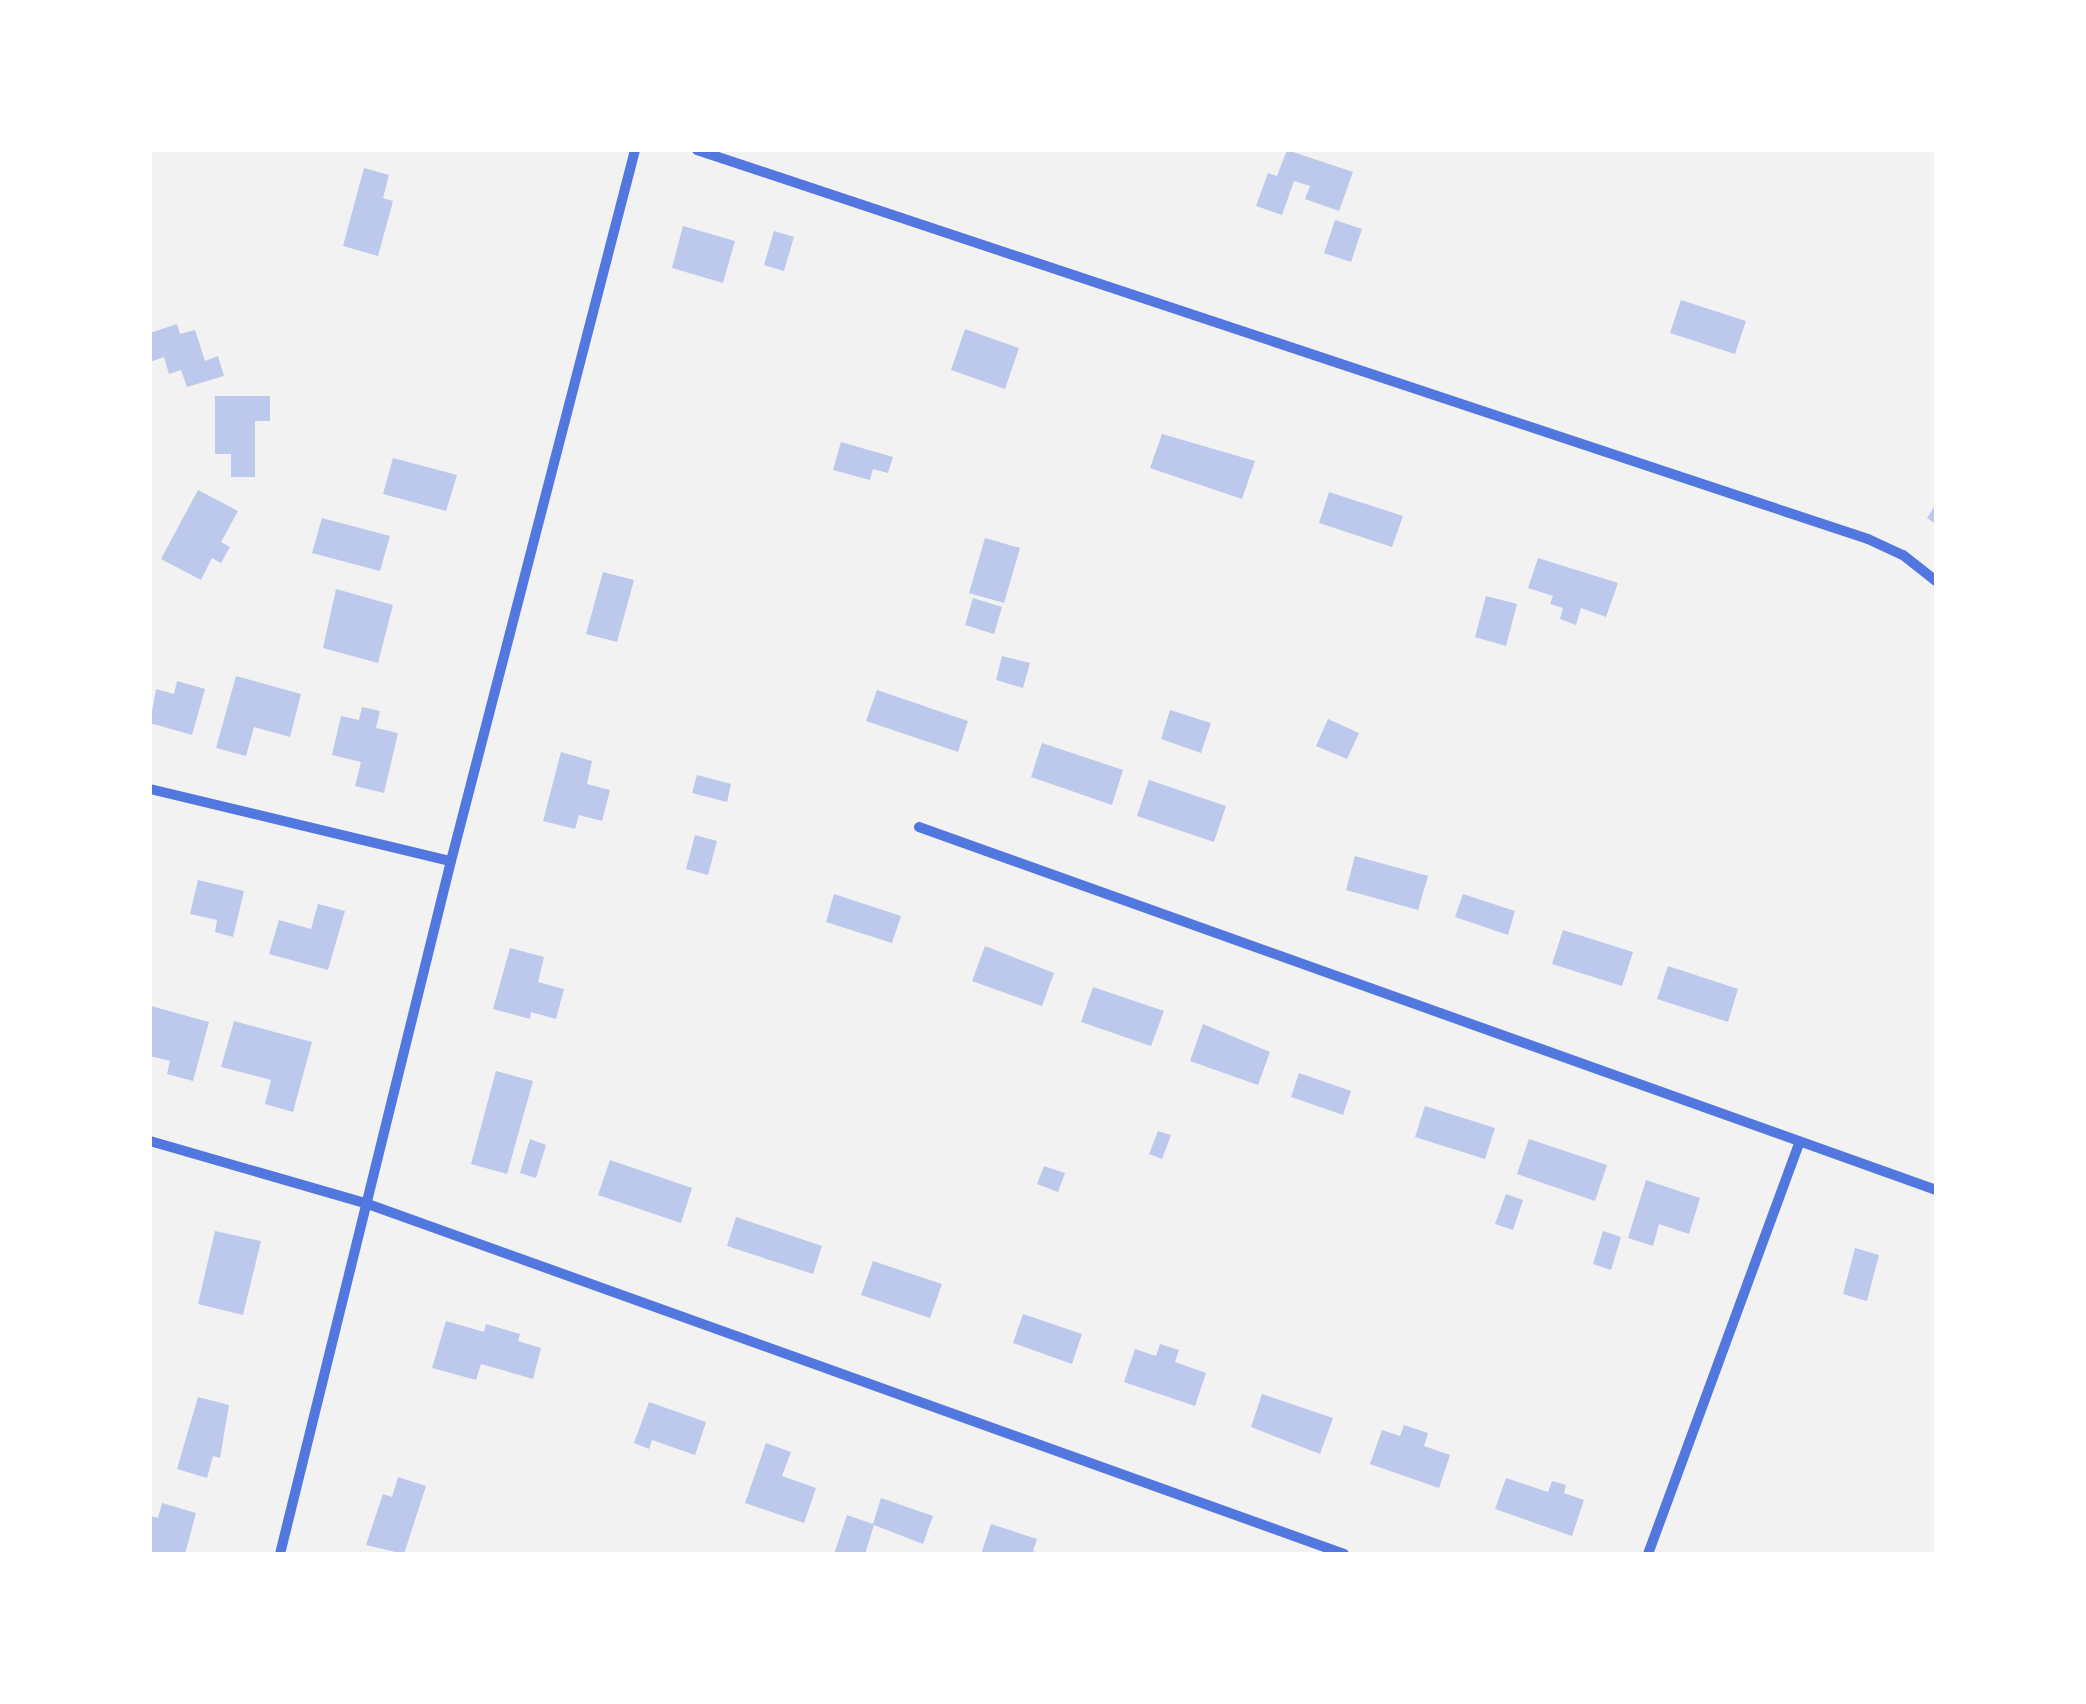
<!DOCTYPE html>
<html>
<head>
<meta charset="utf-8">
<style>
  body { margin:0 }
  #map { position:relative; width:2086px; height:1704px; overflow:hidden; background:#f2f2f2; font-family:"Open Sans",sans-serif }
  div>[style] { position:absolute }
  .building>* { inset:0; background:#bdc9ec }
  .minor>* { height:10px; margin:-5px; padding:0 5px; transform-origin:5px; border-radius:5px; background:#5277de }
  span { translate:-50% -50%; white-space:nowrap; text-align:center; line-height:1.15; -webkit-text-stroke:8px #fff; paint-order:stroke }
  .frame { position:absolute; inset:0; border:152px solid #fff; pointer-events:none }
</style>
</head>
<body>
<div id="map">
  <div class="building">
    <i style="clip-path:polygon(1287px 150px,1353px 172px,1339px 211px,1305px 199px,1310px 186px,1294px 181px,1282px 215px,1256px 206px,1268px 173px,1277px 176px)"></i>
    <i style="clip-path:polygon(364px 168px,389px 175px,383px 198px,393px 201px,378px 256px,343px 246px)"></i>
    <i style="clip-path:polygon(1335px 220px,1362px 229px,1351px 262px,1324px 253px)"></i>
    <i style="clip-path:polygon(683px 226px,735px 241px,723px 283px,672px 268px)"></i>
    <i style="clip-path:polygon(774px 231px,794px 237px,784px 271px,764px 265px)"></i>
    <i style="clip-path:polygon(1681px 300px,1746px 321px,1735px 354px,1670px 333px)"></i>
    <i style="clip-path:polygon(177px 324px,180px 334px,195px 330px,205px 361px,218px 356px,224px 376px,187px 387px,181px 370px,169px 374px,164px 357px,150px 362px,150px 333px)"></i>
    <i style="clip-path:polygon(965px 329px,1019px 348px,1005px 389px,951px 370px)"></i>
    <i style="clip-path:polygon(215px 396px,270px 396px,270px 421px,255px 421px,255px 477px,231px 477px,231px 454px,215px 454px)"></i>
    <i style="clip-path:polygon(1162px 434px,1255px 461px,1242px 499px,1150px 468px)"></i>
    <i style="clip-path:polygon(841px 442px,893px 457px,888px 473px,873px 469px,870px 480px,833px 470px)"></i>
    <i style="clip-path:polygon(393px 458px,457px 475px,446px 511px,383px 494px)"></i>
    <i style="clip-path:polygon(198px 490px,238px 511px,221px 542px,230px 547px,221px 563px,212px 558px,201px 580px,161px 559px)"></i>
    <i style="clip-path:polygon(1329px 492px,1403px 516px,1392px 547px,1319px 523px)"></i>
    <i style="clip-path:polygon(1936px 504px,1936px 524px,1927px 518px)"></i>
    <i style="clip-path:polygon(322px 518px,390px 536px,380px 571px,312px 553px)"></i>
    <i style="clip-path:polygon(985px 538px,1020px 548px,1004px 603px,969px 593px)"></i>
    <i style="clip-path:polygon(1538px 558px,1618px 583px,1606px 617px,1581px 608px,1576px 625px,1560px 619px,1563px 608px,1550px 604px,1553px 596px,1528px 588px)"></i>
    <i style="clip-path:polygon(603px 572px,634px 580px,617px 642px,586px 634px)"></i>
    <i style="clip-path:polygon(336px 589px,393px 605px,378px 663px,323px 648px)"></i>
    <i style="clip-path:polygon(1486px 596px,1517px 604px,1506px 646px,1475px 637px)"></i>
    <i style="clip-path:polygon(973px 598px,1002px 607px,994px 634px,965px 625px)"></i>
    <i style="clip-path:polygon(1002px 656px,1030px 663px,1023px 688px,996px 680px)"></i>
    <i style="clip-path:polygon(236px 676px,301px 694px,290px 737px,254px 727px,246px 756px,216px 748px)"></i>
    <i style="clip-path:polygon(177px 681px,205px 689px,192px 735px,150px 723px,156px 689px,174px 694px)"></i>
    <i style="clip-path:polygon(877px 690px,968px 721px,958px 752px,866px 721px)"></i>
    <i style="clip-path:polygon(362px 707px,380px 711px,376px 728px,398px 733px,384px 793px,355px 786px,361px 762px,332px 755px,341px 716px,359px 720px)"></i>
    <i style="clip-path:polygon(1170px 710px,1211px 723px,1201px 753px,1161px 739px)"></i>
    <i style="clip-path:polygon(1328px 719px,1359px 733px,1347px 759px,1316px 746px)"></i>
    <i style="clip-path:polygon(1042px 743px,1123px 770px,1112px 805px,1031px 777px)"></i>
    <i style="clip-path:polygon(561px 752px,592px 761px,587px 784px,610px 790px,602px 821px,579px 815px,575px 829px,543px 821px)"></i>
    <i style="clip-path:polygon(697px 775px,731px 784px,727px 802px,692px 793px)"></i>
    <i style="clip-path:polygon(1149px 780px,1226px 806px,1214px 842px,1137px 816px)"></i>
    <i style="clip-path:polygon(695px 835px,717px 841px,708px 875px,686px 869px)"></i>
    <i style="clip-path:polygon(1355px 856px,1428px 876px,1418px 910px,1346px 890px)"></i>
    <i style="clip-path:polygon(198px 880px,244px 891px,233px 937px,215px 932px,217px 920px,190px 914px)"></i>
    <i style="clip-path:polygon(834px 894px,901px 916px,892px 943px,826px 922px)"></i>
    <i style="clip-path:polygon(1463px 894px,1515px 911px,1508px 935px,1455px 917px)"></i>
    <i style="clip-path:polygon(318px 904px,345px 911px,328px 970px,269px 954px,279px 920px,311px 929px)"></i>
    <i style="clip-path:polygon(1563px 930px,1633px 952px,1622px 986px,1552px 964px)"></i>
    <i style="clip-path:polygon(985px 946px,1054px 973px,1042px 1006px,972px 981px)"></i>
    <i style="clip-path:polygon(510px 948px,544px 957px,538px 982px,564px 989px,556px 1019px,531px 1012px,530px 1019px,493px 1009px)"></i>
    <i style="clip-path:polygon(1668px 966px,1738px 989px,1728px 1022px,1657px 999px)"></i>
    <i style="clip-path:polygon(1093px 987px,1164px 1011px,1151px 1046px,1081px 1022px)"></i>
    <i style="clip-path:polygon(151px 1006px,209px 1022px,193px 1081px,167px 1074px,170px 1061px,150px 1056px)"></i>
    <i style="clip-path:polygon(234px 1021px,312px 1042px,293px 1112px,265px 1104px,271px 1080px,221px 1067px)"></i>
    <i style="clip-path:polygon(1203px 1024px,1270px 1052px,1258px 1085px,1190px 1061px)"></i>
    <i style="clip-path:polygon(496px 1071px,533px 1081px,507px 1174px,471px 1164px)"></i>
    <i style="clip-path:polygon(1299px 1073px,1351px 1091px,1343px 1115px,1291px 1097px)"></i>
    <i style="clip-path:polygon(1425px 1106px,1495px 1128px,1485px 1159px,1415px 1137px)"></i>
    <i style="clip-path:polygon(1158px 1131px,1171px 1135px,1162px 1159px,1149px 1154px)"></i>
    <i style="clip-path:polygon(530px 1139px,546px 1145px,536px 1178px,520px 1173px)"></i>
    <i style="clip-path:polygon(1529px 1139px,1607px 1165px,1595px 1201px,1517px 1174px)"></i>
    <i style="clip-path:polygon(610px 1160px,692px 1188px,681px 1223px,598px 1195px)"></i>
    <i style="clip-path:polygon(1044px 1166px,1065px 1173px,1058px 1192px,1037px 1184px)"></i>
    <i style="clip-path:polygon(1646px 1180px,1700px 1198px,1689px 1234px,1659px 1224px,1653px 1246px,1628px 1238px)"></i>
    <i style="clip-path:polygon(1506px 1194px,1523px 1200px,1513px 1230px,1495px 1224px)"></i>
    <i style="clip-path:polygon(736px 1217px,822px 1246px,813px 1274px,727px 1246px)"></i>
    <i style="clip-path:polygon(215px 1231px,261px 1241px,243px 1315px,198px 1304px)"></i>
    <i style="clip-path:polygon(1603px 1231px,1621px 1237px,1611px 1270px,1593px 1264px)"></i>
    <i style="clip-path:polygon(1855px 1248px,1879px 1255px,1867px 1301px,1843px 1294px)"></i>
    <i style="clip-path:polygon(873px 1261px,942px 1284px,930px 1318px,861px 1295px)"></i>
    <i style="clip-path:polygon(1023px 1314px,1082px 1334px,1072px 1364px,1013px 1343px)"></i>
    <i style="clip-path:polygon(446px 1321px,484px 1332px,486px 1324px,520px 1334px,518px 1341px,541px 1348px,533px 1379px,481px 1364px,476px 1380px,432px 1368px)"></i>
    <i style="clip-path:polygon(1160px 1344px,1179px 1350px,1175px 1362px,1206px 1373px,1195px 1406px,1124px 1382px,1135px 1349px,1156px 1356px)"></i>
    <i style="clip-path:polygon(1262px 1394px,1333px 1418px,1320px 1454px,1251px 1427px)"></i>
    <i style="clip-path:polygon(198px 1397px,229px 1405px,220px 1458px,213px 1456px,207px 1478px,177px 1469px)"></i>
    <i style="clip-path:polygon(649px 1402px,706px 1422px,695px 1455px,652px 1440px,649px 1449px,634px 1443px)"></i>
    <i style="clip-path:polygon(1404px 1425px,1428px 1433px,1424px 1446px,1450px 1455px,1439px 1488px,1370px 1464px,1382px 1430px,1400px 1436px)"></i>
    <i style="clip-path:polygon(766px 1443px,791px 1452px,782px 1476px,816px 1488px,804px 1523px,745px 1503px)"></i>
    <i style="clip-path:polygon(398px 1477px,426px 1486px,404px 1554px,366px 1545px,383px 1494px,392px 1497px)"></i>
    <i style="clip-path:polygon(1506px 1478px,1548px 1492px,1552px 1481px,1566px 1485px,1564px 1493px,1584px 1500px,1572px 1536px,1495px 1509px)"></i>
    <i style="clip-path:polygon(881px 1498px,933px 1516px,923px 1544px,874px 1525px,865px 1554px,834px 1554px,847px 1515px,873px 1524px)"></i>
    <i style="clip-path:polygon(162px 1503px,196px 1513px,185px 1554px,150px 1554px,150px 1516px,158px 1518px)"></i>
    <i style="clip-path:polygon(991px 1524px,1037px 1539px,1033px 1551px,1041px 1554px,981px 1554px)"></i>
  </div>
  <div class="minor">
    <i style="left:697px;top:150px;width:1234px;rotate:18.38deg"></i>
    <i style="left:1868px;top:539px;width:38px;rotate:25deg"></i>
    <i style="left:1903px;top:555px;width:42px;rotate:38.2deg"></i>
    <i style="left:150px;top:789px;width:309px;rotate:13.5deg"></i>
    <i style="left:919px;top:827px;width:1080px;rotate:19.64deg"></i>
    <i style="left:150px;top:1141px;width:224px;rotate:16.1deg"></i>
    <i style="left:365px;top:1203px;width:1040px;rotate:19.72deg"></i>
    <i style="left:280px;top:1554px;width:714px;rotate:-76.14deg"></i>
    <i style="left:451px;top:861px;width:734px;rotate:-75.49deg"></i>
    <i style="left:1648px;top:1554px;width:437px;rotate:-69.8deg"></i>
  </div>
  <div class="frame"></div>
</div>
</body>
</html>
